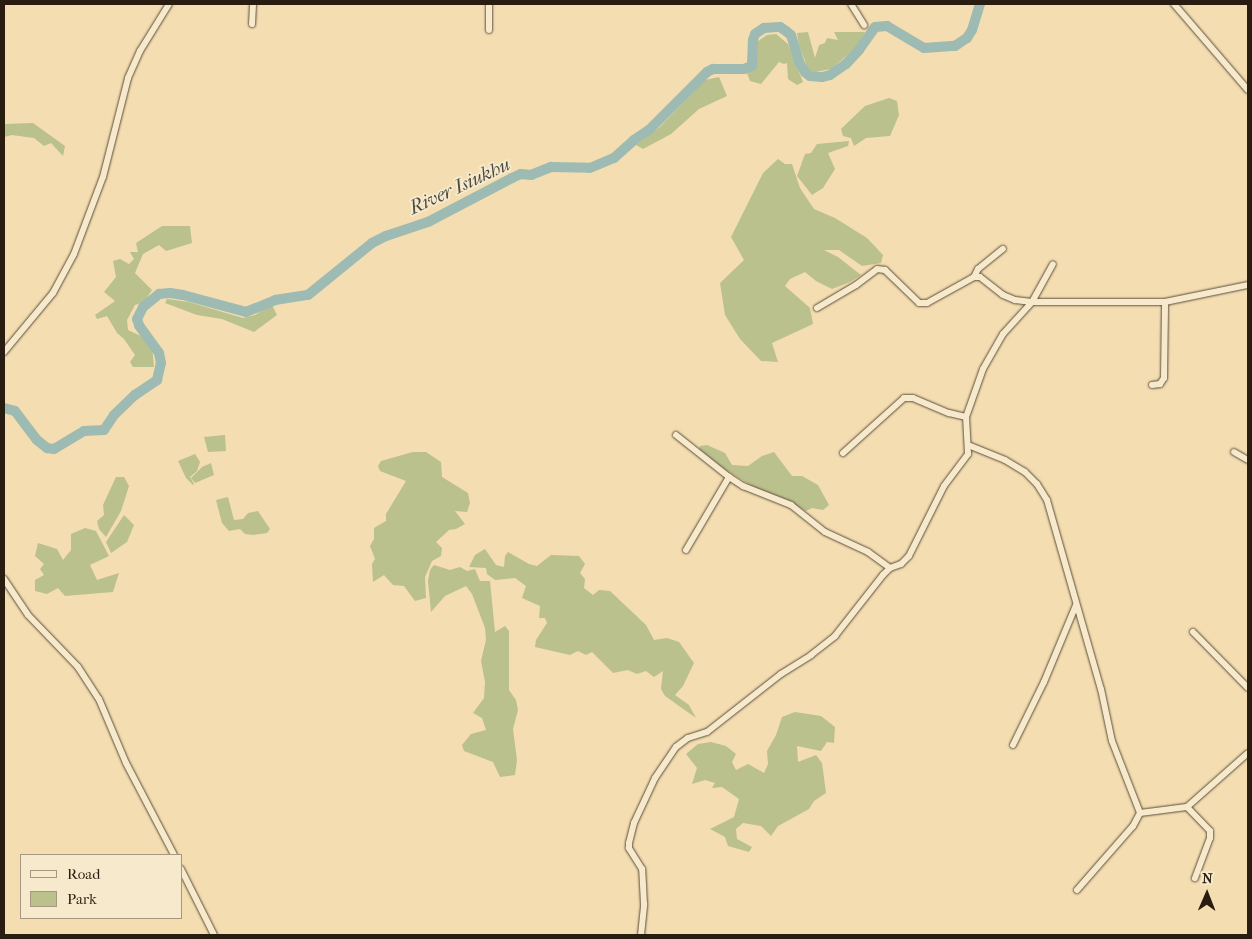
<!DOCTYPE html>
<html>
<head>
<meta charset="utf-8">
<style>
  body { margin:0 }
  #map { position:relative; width:1252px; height:939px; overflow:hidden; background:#f3ddb1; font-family:"IM FELL French Canon",serif }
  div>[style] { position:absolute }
  .green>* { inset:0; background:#bac18c }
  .river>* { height:10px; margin:-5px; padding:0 5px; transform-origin:5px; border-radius:5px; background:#9dbbb2 }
  .roads { filter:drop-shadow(0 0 1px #5c4d39) drop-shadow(0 0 1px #5c4d39) }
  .street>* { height:6px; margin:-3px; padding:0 3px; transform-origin:3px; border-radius:3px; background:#f7e9cc }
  span { translate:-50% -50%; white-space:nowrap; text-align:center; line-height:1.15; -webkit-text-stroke:4px #f7e9cc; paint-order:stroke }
  .water-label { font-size:19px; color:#4c4c41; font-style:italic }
  .frame { position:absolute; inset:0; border:5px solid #291d11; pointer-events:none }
  .legend { position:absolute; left:20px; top:854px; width:162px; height:65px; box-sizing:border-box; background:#f7e9cc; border:1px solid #a59781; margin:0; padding:6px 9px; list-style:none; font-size:15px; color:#291d11 }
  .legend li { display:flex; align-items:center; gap:10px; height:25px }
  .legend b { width:25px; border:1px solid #a59781 }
  .north { position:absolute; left:1182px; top:869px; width:50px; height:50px; -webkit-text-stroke:4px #f7e9cc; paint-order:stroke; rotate:1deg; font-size:14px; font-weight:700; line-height:20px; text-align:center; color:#291d11 }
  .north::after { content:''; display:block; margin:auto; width:18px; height:22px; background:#291d11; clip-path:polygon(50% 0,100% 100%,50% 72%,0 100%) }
</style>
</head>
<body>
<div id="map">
  <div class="green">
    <i style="clip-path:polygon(808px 32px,815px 58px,819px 45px,825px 43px,827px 38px,838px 40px,834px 32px,865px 32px,858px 46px,831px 69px,814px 72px,808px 69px,799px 45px,797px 33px)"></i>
    <i style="clip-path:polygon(776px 34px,788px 44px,803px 82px,797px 85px,788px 79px,787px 63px,784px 64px,779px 62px,761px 84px,750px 81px,747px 73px,757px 62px,755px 43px,767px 35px)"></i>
    <i style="clip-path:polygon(719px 77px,727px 96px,699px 109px,671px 134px,643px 149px,636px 145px,660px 127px,705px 80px)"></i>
    <i style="clip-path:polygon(889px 98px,897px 101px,899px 115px,890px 136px,866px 138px,854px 146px,851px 138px,843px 136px,841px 129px,865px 106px)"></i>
    <i style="clip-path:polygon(33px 123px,65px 146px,63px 156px,51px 143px,44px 146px,34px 138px,12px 135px,4px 137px,4px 124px)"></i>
    <i style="clip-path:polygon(849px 141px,848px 146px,828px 153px,835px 169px,823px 188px,812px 195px,797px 176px,805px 154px,811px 153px,817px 144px)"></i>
    <i style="clip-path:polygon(778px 159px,785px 164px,792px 164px,800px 188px,814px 209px,835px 218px,867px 238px,883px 255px,881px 263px,862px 266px,839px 250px,824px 250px,838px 257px,861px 275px,850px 282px,832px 289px,816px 281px,805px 272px,790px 279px,785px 286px,810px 308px,813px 324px,772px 343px,778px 362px,761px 361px,740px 339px,725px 315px,720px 283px,744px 260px,731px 237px,763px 173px)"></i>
    <i style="clip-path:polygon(162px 226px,190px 226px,192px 243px,166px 251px,159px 245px,143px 254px,135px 273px,152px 290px,144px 302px,135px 305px,127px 320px,128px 330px,145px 338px,152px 346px,154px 367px,133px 367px,130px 362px,135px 355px,124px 339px,117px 333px,107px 316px,97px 319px,95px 315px,115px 301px,104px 292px,116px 277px,113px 261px,120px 259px,129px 264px,134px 259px,130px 252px,138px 252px,136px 243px)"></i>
    <i style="clip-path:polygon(167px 299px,189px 302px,243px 318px,255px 315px,272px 305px,277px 315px,254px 332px,222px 319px,197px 315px,165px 303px)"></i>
    <i style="clip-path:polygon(225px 435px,226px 451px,208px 452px,204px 437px)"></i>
    <i style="clip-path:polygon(707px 445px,725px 453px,732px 465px,748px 466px,762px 456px,774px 452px,792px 476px,802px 476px,818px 485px,829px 505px,823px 510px,812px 508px,806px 511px,787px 500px,757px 489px,723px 468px,699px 449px,700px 446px)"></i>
    <i style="clip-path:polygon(413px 452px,426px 452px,441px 462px,442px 477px,468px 493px,470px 503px,467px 512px,455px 511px,465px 524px,456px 529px,449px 530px,436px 542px,442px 548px,441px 556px,432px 561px,425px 577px,426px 598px,415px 601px,404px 586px,393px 585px,384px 575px,373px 582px,372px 564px,375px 559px,370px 546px,374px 539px,374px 528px,386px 521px,386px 514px,406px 481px,380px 471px,378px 466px,381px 461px)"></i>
    <i style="clip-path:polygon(195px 454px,200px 462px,197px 471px,190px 477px,194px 484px,193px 485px,186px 478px,178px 461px)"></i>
    <i style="clip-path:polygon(211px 463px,214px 475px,195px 483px,191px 478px,202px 467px)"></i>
    <i style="clip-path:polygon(116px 477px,124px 477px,129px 486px,121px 511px,106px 537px,99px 529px,97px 521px,104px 515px,103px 505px)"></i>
    <i style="clip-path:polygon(228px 497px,234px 520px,243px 519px,248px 513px,258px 511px,270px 529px,267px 533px,253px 535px,245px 534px,240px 529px,229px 531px,222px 523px,216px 500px)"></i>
    <i style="clip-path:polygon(124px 515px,134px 525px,127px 542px,111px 553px,106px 542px)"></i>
    <i style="clip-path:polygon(85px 528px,96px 531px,109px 556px,90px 565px,97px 580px,119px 573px,113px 592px,65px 596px,58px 588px,47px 594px,35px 591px,35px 580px,44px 575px,40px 569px,44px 564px,35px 556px,38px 543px,57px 549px,63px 560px,71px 550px,71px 534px)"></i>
    <i style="clip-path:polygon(485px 549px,496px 565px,504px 567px,505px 556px,508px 552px,529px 564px,537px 566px,551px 555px,579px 556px,585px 564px,580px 573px,585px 579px,584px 588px,593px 595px,599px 590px,610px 591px,646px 625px,654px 640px,667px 638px,679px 642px,694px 663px,683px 686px,675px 695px,689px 705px,696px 718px,665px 696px,661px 689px,663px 671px,654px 677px,646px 671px,637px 674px,628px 670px,613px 673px,592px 652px,586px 655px,578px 651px,570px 655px,535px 647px,536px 640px,547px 623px,545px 618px,539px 618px,540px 606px,522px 598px,526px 586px,515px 578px,495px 580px,487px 574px,486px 568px,469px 567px,475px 555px)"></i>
    <i style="clip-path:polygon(434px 565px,450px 570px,460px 567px,467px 571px,475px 569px,480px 581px,490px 581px,495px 632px,505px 626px,509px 631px,509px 690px,516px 700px,518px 710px,513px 729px,517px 760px,515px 775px,500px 777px,493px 762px,464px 751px,462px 745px,471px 734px,486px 730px,482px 718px,473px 713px,484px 698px,485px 682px,481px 661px,486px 640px,485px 628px,472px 594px,466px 586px,445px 596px,431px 612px,428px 581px,430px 570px)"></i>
    <i style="clip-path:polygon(795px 712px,821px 716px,835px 727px,834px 743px,827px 742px,821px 751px,797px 746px,798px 762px,816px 755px,822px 763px,826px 793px,814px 801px,809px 809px,778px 826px,771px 836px,761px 826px,743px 823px,736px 829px,737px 839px,752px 847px,749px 852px,728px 846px,725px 837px,710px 829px,734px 817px,739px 799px,722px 787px,712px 788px,715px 783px,705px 780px,692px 784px,697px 768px,686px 754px,698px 744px,711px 742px,726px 746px,736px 754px,732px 762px,736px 770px,748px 764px,764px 773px,768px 764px,767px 751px,776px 735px,782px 717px)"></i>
  </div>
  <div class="river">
    <i style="left:4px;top:408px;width:11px;rotate:15deg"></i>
    <i style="left:15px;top:411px;width:36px;rotate:53deg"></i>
    <i style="left:37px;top:440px;width:13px;rotate:39deg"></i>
    <i style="left:47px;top:448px;width:7px;rotate:8deg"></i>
    <i style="left:54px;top:449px;width:35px;rotate:-31deg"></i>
    <i style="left:84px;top:431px;width:20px;rotate:-3deg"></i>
    <i style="left:104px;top:430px;width:18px;rotate:-56deg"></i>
    <i style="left:114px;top:415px;width:29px;rotate:-44deg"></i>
    <i style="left:135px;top:395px;width:27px;rotate:-34deg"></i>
    <i style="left:157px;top:380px;width:17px;rotate:-77deg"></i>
    <i style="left:161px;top:363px;width:10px;rotate:-101deg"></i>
    <i style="left:159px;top:353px;width:34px;rotate:-126deg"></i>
    <i style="left:139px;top:325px;width:6px;rotate:-108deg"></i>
    <i style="left:137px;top:319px;width:13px;rotate:-63deg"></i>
    <i style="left:143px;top:307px;width:21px;rotate:-39deg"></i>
    <i style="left:159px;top:294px;width:11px;rotate:-5deg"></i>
    <i style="left:170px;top:293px;width:13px;rotate:9deg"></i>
    <i style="left:183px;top:295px;width:65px;rotate:15.1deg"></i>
    <i style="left:246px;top:312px;width:31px;rotate:-22deg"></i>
    <i style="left:275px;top:300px;width:33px;rotate:-9deg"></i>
    <i style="left:308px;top:295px;width:82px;rotate:-39.1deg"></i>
    <i style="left:372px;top:243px;width:16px;rotate:-27deg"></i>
    <i style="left:386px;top:236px;width:44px;rotate:-18.4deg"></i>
    <i style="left:428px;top:222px;width:95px;rotate:-27.6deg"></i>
    <i style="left:512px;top:178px;width:10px;rotate:-24deg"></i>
    <i style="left:521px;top:174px;width:10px;rotate:6deg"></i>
    <i style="left:531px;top:175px;width:22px;rotate:-22deg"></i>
    <i style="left:551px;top:167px;width:39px;rotate:1deg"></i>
    <i style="left:590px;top:168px;width:26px;rotate:-23deg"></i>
    <i style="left:614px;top:158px;width:27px;rotate:-42deg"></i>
    <i style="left:634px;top:140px;width:18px;rotate:-34deg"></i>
    <i style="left:649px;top:130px;width:82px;rotate:-45deg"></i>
    <i style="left:707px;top:72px;width:7px;rotate:-27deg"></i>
    <i style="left:713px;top:69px;width:31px"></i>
    <i style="left:744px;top:69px;width:9px;rotate:-21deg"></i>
    <i style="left:752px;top:66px;width:26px;rotate:-88deg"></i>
    <i style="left:753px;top:40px;width:6px;rotate:-72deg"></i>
    <i style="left:755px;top:34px;width:11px;rotate:-34deg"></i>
    <i style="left:764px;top:28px;width:16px;rotate:-4deg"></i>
    <i style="left:780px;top:27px;width:7px;rotate:34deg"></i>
    <i style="left:786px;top:31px;width:6px;rotate:39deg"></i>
    <i style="left:791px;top:35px;width:28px;rotate:73deg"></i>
    <i style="left:799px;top:62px;width:12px;rotate:59deg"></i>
    <i style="left:805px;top:72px;width:6px;rotate:39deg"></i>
    <i style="left:810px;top:76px;width:12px;rotate:5deg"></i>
    <i style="left:822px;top:77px;width:8px;rotate:-14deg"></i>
    <i style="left:830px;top:75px;width:19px;rotate:-35deg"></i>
    <i style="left:846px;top:64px;width:19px;rotate:-47deg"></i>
    <i style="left:859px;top:50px;width:28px;rotate:-55deg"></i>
    <i style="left:875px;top:27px;width:12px;rotate:-5deg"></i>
    <i style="left:887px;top:26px;width:43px;rotate:30.7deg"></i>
    <i style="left:924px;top:48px;width:31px;rotate:-4deg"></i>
    <i style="left:955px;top:46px;width:14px;rotate:-34deg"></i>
    <i style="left:967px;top:38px;width:9px;rotate:-58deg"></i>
    <i style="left:972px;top:30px;width:27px;rotate:-73deg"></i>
  </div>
  <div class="roads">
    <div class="street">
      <i style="left:489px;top:4px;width:26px;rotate:90deg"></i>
      <i style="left:851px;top:4px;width:25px;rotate:58deg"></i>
      <i style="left:1174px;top:4px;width:113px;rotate:49.3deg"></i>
      <i style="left:252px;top:24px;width:20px;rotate:-87deg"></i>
      <i style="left:974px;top:277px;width:9px;rotate:-63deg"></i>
      <i style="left:978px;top:269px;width:32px;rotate:-39deg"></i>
      <i style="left:817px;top:308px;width:45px;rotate:-30.5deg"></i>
      <i style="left:856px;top:285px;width:26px;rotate:-37deg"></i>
      <i style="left:877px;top:269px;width:8px;rotate:7deg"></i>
      <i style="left:885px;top:270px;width:47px;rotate:44.1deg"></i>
      <i style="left:919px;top:303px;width:8px"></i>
      <i style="left:927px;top:303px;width:54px;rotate:-29deg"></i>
      <i style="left:974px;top:277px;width:6px"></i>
      <i style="left:980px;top:277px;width:29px;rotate:38deg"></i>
      <i style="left:1003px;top:295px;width:13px;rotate:23deg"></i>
      <i style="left:1015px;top:300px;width:17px;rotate:7deg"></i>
      <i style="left:1032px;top:302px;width:43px;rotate:-61.1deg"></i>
      <i style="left:4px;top:352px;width:77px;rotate:-50.3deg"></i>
      <i style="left:53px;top:293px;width:44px;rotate:-61.7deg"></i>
      <i style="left:74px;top:254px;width:82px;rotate:-69.4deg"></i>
      <i style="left:103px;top:177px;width:102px;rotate:-75.8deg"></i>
      <i style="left:128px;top:78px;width:30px;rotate:-66deg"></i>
      <i style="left:140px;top:51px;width:55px;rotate:-58.3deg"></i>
      <i style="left:1152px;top:385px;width:8px;rotate:-7deg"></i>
      <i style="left:1160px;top:384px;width:7px;rotate:-56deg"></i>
      <i style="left:1164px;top:378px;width:76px;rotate:-89.2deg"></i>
      <i style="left:676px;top:435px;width:68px;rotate:38.4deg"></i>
      <i style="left:729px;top:477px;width:17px;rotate:33deg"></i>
      <i style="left:743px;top:486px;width:52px;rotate:21.6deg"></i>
      <i style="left:791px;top:505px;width:43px;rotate:38.5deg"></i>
      <i style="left:825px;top:532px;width:47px;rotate:24.9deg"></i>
      <i style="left:868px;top:552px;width:27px;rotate:36deg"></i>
      <i style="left:968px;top:445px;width:40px;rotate:22deg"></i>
      <i style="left:1005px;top:460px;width:23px;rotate:31deg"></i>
      <i style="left:1025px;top:472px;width:17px;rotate:45deg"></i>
      <i style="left:1037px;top:484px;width:19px;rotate:58deg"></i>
      <i style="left:1047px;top:500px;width:197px;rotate:74.1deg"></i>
      <i style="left:1101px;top:689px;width:53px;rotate:78.1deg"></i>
      <i style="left:1112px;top:741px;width:77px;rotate:68.7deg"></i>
      <i style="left:1140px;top:813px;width:15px;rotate:118deg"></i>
      <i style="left:1133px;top:826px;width:85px;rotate:131.2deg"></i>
      <i style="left:1234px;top:452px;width:16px;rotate:30deg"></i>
      <i style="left:843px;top:453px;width:82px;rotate:-42deg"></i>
      <i style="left:904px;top:398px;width:9px"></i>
      <i style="left:913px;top:398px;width:39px;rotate:23deg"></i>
      <i style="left:949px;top:413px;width:17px;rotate:13deg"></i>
      <i style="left:686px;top:550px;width:85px;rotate:-59.5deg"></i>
      <i style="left:4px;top:579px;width:43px;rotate:56.3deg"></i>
      <i style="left:28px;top:615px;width:72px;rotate:46.1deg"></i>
      <i style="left:78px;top:667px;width:38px;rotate:57deg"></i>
      <i style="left:99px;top:699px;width:69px;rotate:67.1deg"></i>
      <i style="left:126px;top:763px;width:104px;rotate:62.4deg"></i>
      <i style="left:1193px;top:632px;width:78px;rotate:45.5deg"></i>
      <i style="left:1013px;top:745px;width:70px;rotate:-63.8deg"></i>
      <i style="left:1044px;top:682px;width:83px;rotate:-67.4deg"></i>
      <i style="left:1187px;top:807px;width:81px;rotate:-41.5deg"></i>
      <i style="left:1140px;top:813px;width:47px;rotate:-7.3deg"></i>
      <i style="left:1187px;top:807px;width:33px;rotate:46deg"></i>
      <i style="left:1210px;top:831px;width:7px;rotate:90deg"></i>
      <i style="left:1210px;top:838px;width:43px;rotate:110.6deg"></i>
      <i style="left:181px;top:869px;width:74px;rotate:63.4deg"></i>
      <i style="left:641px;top:935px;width:31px;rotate:-84deg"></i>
      <i style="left:644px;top:904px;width:35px;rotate:-93deg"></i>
      <i style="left:642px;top:869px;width:25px;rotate:-122deg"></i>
      <i style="left:629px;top:848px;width:5px;rotate:-90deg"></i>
      <i style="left:629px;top:843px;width:21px;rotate:-76deg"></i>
      <i style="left:634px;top:823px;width:50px;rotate:-65deg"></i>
      <i style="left:655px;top:778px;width:37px;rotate:-56deg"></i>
      <i style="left:676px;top:747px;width:15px;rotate:-37deg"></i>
      <i style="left:688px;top:738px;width:20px;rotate:-18deg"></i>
      <i style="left:707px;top:732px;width:94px;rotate:-38.1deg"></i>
      <i style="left:781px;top:674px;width:36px;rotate:-32deg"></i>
      <i style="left:811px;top:655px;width:31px;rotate:-38deg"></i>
      <i style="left:835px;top:636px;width:78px;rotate:-51.8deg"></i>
      <i style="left:883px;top:575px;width:10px;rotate:-45deg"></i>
      <i style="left:890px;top:568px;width:12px;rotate:-20deg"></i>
      <i style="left:901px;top:564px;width:11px;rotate:-45deg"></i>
      <i style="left:909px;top:556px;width:78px;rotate:-63.4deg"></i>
      <i style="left:944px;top:486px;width:40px;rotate:-53deg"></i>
      <i style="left:968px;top:454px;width:37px;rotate:-93deg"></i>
      <i style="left:966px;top:417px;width:51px;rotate:-70.5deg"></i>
      <i style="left:983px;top:369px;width:40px;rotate:-60.3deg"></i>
      <i style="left:1003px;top:334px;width:43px;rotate:-47.8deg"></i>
      <i style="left:1032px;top:302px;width:133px"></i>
      <i style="left:1165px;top:302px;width:85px;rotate:-11.6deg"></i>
    </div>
  </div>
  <div class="water-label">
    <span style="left:460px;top:187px;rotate:-25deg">River Isiukhu</span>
  </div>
  <div class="frame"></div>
  <ul class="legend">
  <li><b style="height:6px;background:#f7e9cc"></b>Road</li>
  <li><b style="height:14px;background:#bac18c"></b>Park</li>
  </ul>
  <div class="north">N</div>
</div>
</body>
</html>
